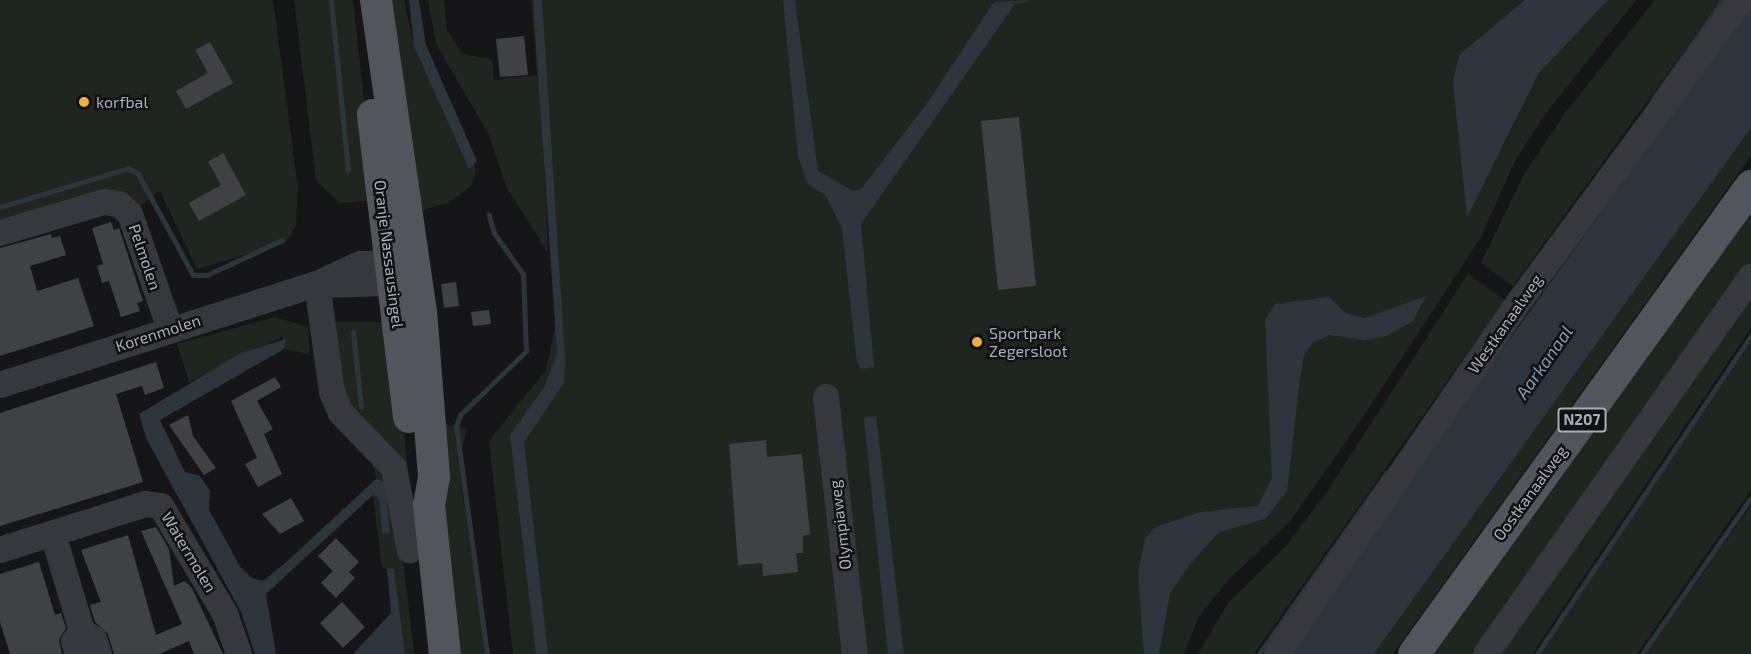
<!DOCTYPE html>
<html>
<head>
<meta charset="utf-8">
<style>
  body { margin:0 }
  #map { position:relative; width:1751px; height:654px; overflow:hidden; background:#161618; font-family:"Exo 2",sans-serif }
  div>[style] { position:absolute }
  .green>* { inset:0; background:#1e261f }
  .water>* { inset:0; background:#2c353c }
  .stream>* { height:5px; margin:-2.5px; padding:0 2.5px; transform-origin:2.5px; border-radius:2.5px; background:#2c353c }
  .building>* { inset:0; background:#404145 }
  .minor>* { height:26px; margin:-13px; padding:0 13px; transform-origin:13px; border-radius:13px; background:#37383d }
  .major>* { height:32px; margin:-16px; padding:0 16px; transform-origin:16px; border-radius:16px; background:#53555c }
  .dots>* { width:16px; height:16px; translate:-50% -50%; box-sizing:border-box; border:3px solid #111113; border-radius:50% }
  span { translate:-50% -50%; white-space:nowrap; text-align:center; line-height:1.15; -webkit-text-stroke:5px #111113; paint-order:stroke }
  .shield-label span { padding:2px 4px; background:#111113; border:2px solid; border-radius:4px; -webkit-text-stroke-width:0 }
  .shield-label { font-size:15px; color:#a8adb8; font-weight:700 }
  .poi-label { font-size:16px; color:#a8adb8 }
  .left { translate:0 -50%; text-align:left }
  .street-label { font-size:16px; color:#a8adb8 }
  .water-label { font-size:18px; color:#7f9bb3; font-style:italic }
</style>
</head>
<body>
<div id="map">
  <div class="green">
    <i style="clip-path:polygon(0 0,273px 0,298px 188px,296px 226px,285px 243px,197px 269px,160px 191px,138px 207px,122px 191px,0 226px)"></i>
    <i style="clip-path:polygon(294px 0,353px 0,375px 200px,340px 203px,316px 180px)"></i>
    <i style="clip-path:polygon(381px 0,404px 0,412px 37px,474px 158px,476px 172px,471px 186px,448px 203px,406px 215px)"></i>
    <i style="clip-path:polygon(428px 0,444px 0,447px 29px,462px 54px,492px 59px,494px 80px,537px 75px,531px 0,1636px 0,1543px 117px,1514px 163px,1481px 237px,1365px 414px,1289px 523px,1229px 579px,1198px 618px,1184px 654px,513px 654px,489px 441px,546px 370px,559px 308px,543px 142px,548px 253px,507px 188px,489px 135px,436px 44px)"></i>
    <i style="clip-path:polygon(1655px 0,1721px 0,1513px 286px,1481px 263px,1523px 176px,1566px 112px)"></i>
    <i style="clip-path:polygon(1751px 128px,1751px 156px,1393px 654px,1374px 654px)"></i>
    <i style="clip-path:polygon(1751px 196px,1751px 266px,1473px 654px,1427px 654px)"></i>
    <i style="clip-path:polygon(1468px 274px,1505px 300px,1254px 654px,1198px 654px,1228px 603px,1286px 546px,1326px 493px)"></i>
    <i style="clip-path:polygon(1751px 292px,1751px 328px,1532px 654px,1490px 654px)"></i>
    <i style="clip-path:polygon(275px 317px,308px 327px,310px 354px,284px 349px,282px 337px,189px 382px,177px 344px)"></i>
    <i style="clip-path:polygon(333px 322px,393px 322px,408px 471px,345px 416px)"></i>
    <i style="clip-path:polygon(1751px 342px,1751px 490px,1637px 654px,1540px 654px)"></i>
    <i style="clip-path:polygon(437px 422px,467px 429px,460px 458px,463px 496px,486px 654px,453px 654px)"></i>
    <i style="clip-path:polygon(373px 465px,389px 482px,399px 524px,414px 654px,405px 654px,394px 569px,382px 568px,373px 495px,379px 499px,382px 534px,390px 533px,385px 482px,376px 479px)"></i>
    <i style="clip-path:polygon(1751px 505px,1751px 654px,1646px 654px)"></i>
  </div>
  <div class="water">
    <i style="clip-path:polygon(409px 0,419px 0,426px 45px,477px 161px,469px 169px,414px 46px)"></i>
    <i style="clip-path:polygon(533px 0,542px 0,565px 357px,564px 383px,524px 442px,548px 654px,536px 654px,510px 435px,545px 386px,557px 353px)"></i>
    <i style="clip-path:polygon(783px 0,795px 0,818px 171px,853px 191px,861px 189px,928px 102px,994px 2px,1033px 0,1015px 4px,861px 224px,874px 367px,862px 369px,857px 363px,842px 228px,826px 196px,808px 184px,798px 156px)"></i>
    <i style="clip-path:polygon(1525px 0,1608px 0,1538px 74px,1467px 217px,1453px 82px,1459px 55px)"></i>
    <i style="clip-path:polygon(1751px 4px,1751px 128px,1374px 654px,1291px 654px,1476px 386px)"></i>
    <i style="clip-path:polygon(1426px 296px,1413px 321px,1386px 336px,1365px 340px,1329px 335px,1313px 343px,1304px 355px,1300px 378px,1287px 491px,1265px 519px,1219px 532px,1191px 563px,1170px 593px,1159px 654px,1144px 654px,1138px 572px,1145px 538px,1156px 527px,1200px 512px,1258px 506px,1272px 478px,1265px 320px,1275px 304px,1329px 297px,1346px 313px,1365px 318px)"></i>
    <i style="clip-path:polygon(286px 339px,284px 349px,160px 420px,185px 472px,200px 476px,210px 491px,209px 510px,241px 568px,252px 578px,263px 581px,284px 564px,376px 479px,385px 482px,390px 533px,382px 534px,379px 499px,373px 495px,266px 594px,276px 654px,255px 654px,241px 612px,146px 438px,139px 414px,239px 354px)"></i>
    <i style="clip-path:polygon(876px 416px,904px 654px,888px 654px,864px 418px)"></i>
    <i style="clip-path:polygon(387px 568px,394px 569px,405px 654px,353px 654px,391px 613px)"></i>
  </div>
  <div class="stream">
    <i style="left:331px;top:0;width:171px;rotate:84.3deg"></i>
    <i style="left:1653px;top:99px;width:121px;rotate:-54.7deg"></i>
    <i style="left:0;top:207px;width:134px;rotate:-16.9deg"></i>
    <i style="left:128px;top:168px;width:12px;rotate:31deg"></i>
    <i style="left:138px;top:174px;width:115px;rotate:61.4deg"></i>
    <i style="left:193px;top:275px;width:14px"></i>
    <i style="left:207px;top:275px;width:83px;rotate:-25deg"></i>
    <i style="left:353px;top:332px;width:75px;rotate:83.9deg"></i>
    <i style="left:487px;top:654px;width:230px;rotate:-97.7deg"></i>
    <i style="left:456px;top:426px;width:12px;rotate:-70deg"></i>
    <i style="left:460px;top:415px;width:92px;rotate:-44.1deg"></i>
    <i style="left:526px;top:351px;width:77px;rotate:-92.2deg"></i>
    <i style="left:523px;top:274px;width:50px;rotate:-125.3deg"></i>
    <i style="left:494px;top:233px;width:19px;rotate:-106deg"></i>
    <i style="left:1259px;top:654px;width:221px;rotate:-54.9deg"></i>
    <i style="left:1537px;top:654px;width:383px;rotate:-56.1deg"></i>
    <i style="left:1642px;top:654px;width:190px;rotate:-55.1deg"></i>
  </div>
  <div class="building">
    <i style="clip-path:polygon(524px 36px,528px 75px,500px 77px,496px 39px)"></i>
    <i style="clip-path:polygon(210px 42px,233px 83px,186px 109px,176px 91px,208px 73px,195px 50px)"></i>
    <i style="clip-path:polygon(1019px 117px,1036px 286px,998px 290px,981px 121px)"></i>
    <i style="clip-path:polygon(223px 153px,246px 195px,199px 221px,189px 203px,221px 185px,208px 162px)"></i>
    <i style="clip-path:polygon(111px 222px,114px 230px,119px 228px,143px 301px,137px 303px,140px 311px,121px 317px,109px 281px,102px 283px,97px 266px,103px 264px,92px 228px)"></i>
    <i style="clip-path:polygon(51px 234px,52px 238px,60px 236px,66px 255px,30px 266px,37px 291px,78px 278px,94px 326px,0 356px,0 248px)"></i>
    <i style="clip-path:polygon(456px 282px,459px 306px,444px 308px,441px 284px)"></i>
    <i style="clip-path:polygon(489px 310px,491px 324px,473px 326px,471px 312px)"></i>
    <i style="clip-path:polygon(156px 362px,164px 388px,145px 395px,142px 386px,116px 394px,143px 482px,0 526px,0 413px)"></i>
    <i style="clip-path:polygon(275px 377px,281px 387px,257px 401px,273px 429px,264px 434px,282px 474px,258px 487px,245px 464px,257px 458px,231px 401px)"></i>
    <i style="clip-path:polygon(188px 415px,193px 436px,216px 468px,204px 475px,169px 425px)"></i>
    <i style="clip-path:polygon(766px 440px,767px 457px,802px 454px,810px 534px,803px 536px,803px 553px,796px 553px,798px 572px,763px 576px,762px 563px,738px 565px,729px 444px)"></i>
    <i style="clip-path:polygon(291px 498px,304px 521px,280px 534px,262px 514px)"></i>
    <i style="clip-path:polygon(156px 527px,169px 549px,174px 586px,185px 581px,192px 588px,223px 654px,194px 654px,189px 641px,159px 654px,114px 654px,108px 634px,95px 622px,90px 605px,101px 602px,81px 550px,128px 535px,156px 635px,182px 624px,141px 531px)"></i>
    <i style="clip-path:polygon(336px 538px,359px 562px,349px 572px,355px 578px,336px 598px,321px 583px,333px 571px,318px 556px)"></i>
    <i style="clip-path:polygon(39px 562px,55px 615px,61px 613px,66px 628px,59px 640px,62px 654px,10px 654px,0 622px,0 574px)"></i>
    <i style="clip-path:polygon(342px 602px,365px 627px,343px 648px,320px 623px)"></i>
  </div>
  <div class="minor">
    <i style="left:0;top:233px;width:109px;rotate:-16.6deg"></i>
    <i style="left:104px;top:202px;width:15px;rotate:8deg"></i>
    <i style="left:119px;top:204px;width:15px;rotate:42deg"></i>
    <i style="left:130px;top:214px;width:122px;rotate:70.8deg"></i>
    <i style="left:317px;top:284px;width:109px;rotate:82.1deg"></i>
    <i style="left:332px;top:392px;width:23px;rotate:67deg"></i>
    <i style="left:341px;top:413px;width:76px;rotate:46.1deg"></i>
    <i style="left:394px;top:468px;width:84px;rotate:79deg"></i>
    <i style="left:320px;top:285px;width:72px;rotate:-1.6deg"></i>
    <i style="left:392px;top:283px;width:20px;rotate:-37deg"></i>
    <i style="left:0;top:385px;width:333px;rotate:-17.7deg"></i>
    <i style="left:317px;top:284px;width:47px;rotate:-24.9deg"></i>
    <i style="left:360px;top:264px;width:48px;rotate:-1.2deg"></i>
    <i style="left:826px;top:397px;width:259px;rotate:83.6deg"></i>
    <i style="left:53px;top:534px;width:101px;rotate:73.4deg"></i>
    <i style="left:82px;top:631px;width:14px;rotate:34deg"></i>
    <i style="left:94px;top:639px;width:16px;rotate:72deg"></i>
    <i style="left:0;top:550px;width:153px;rotate:-17.5deg"></i>
    <i style="left:146px;top:504px;width:15px;rotate:8deg"></i>
    <i style="left:161px;top:506px;width:126px;rotate:59.3deg"></i>
    <i style="left:225px;top:614px;width:42px;rotate:70.7deg"></i>
    <i style="left:78px;top:654px;width:13px;rotate:-108deg"></i>
    <i style="left:74px;top:642px;width:14px;rotate:-54deg"></i>
    <i style="left:1277px;top:654px;width:432px;rotate:-55.5deg"></i>
    <i style="left:1522px;top:298px;width:370px;rotate:-53.7deg"></i>
    <i style="left:1486px;top:654px;width:461px;rotate:-54.9deg"></i>
  </div>
  <div class="major">
    <i style="left:376px;top:0;width:314px;rotate:81.8deg"></i>
    <i style="left:421px;top:311px;width:167px;rotate:85.5deg"></i>
    <i style="left:434px;top:477px;width:28px;rotate:100deg"></i>
    <i style="left:429px;top:505px;width:150px;rotate:83.9deg"></i>
    <i style="left:373px;top:115px;width:304px;rotate:83.2deg"></i>
    <i style="left:1414px;top:654px;width:577px;rotate:-54.24deg"></i>
  </div>
  <div class="dots">
    <i style="left:84px;top:102px;background:#f2b134"></i>
    <i style="left:977px;top:342px;background:#f2b134"></i>
  </div>
  <div class="shield-label">
    <span style="left:1582px;top:420px">N207</span>
  </div>
  <div class="poi-label">
    <span class="left" style="left:96px;top:102px">korfbal</span>
    <span class="left" style="left:989px;top:342px">Sportpark<br>Zegersloot</span>
  </div>
  <div class="street-label">
    <span style="left:389px;top:254px;rotate:83deg">Oranje Nassausingel</span>
    <span style="left:145px;top:257px;rotate:71deg">Pelmolen</span>
    <span style="left:1505px;top:324px;rotate:-55deg">Westkanaalweg</span>
    <span style="left:158px;top:333px;rotate:-18deg">Korenmolen</span>
    <span style="left:1530px;top:493px;rotate:-54deg">Oostkanaalweg</span>
    <span style="left:840px;top:525px;rotate:-97deg">Olympiaweg</span>
    <span style="left:189px;top:552px;rotate:59deg">Watermolen</span>
  </div>
  <div class="water-label">
    <span style="left:1544px;top:362px;rotate:-55deg">Aarkanaal</span>
  </div>
</div>
</body>
</html>
